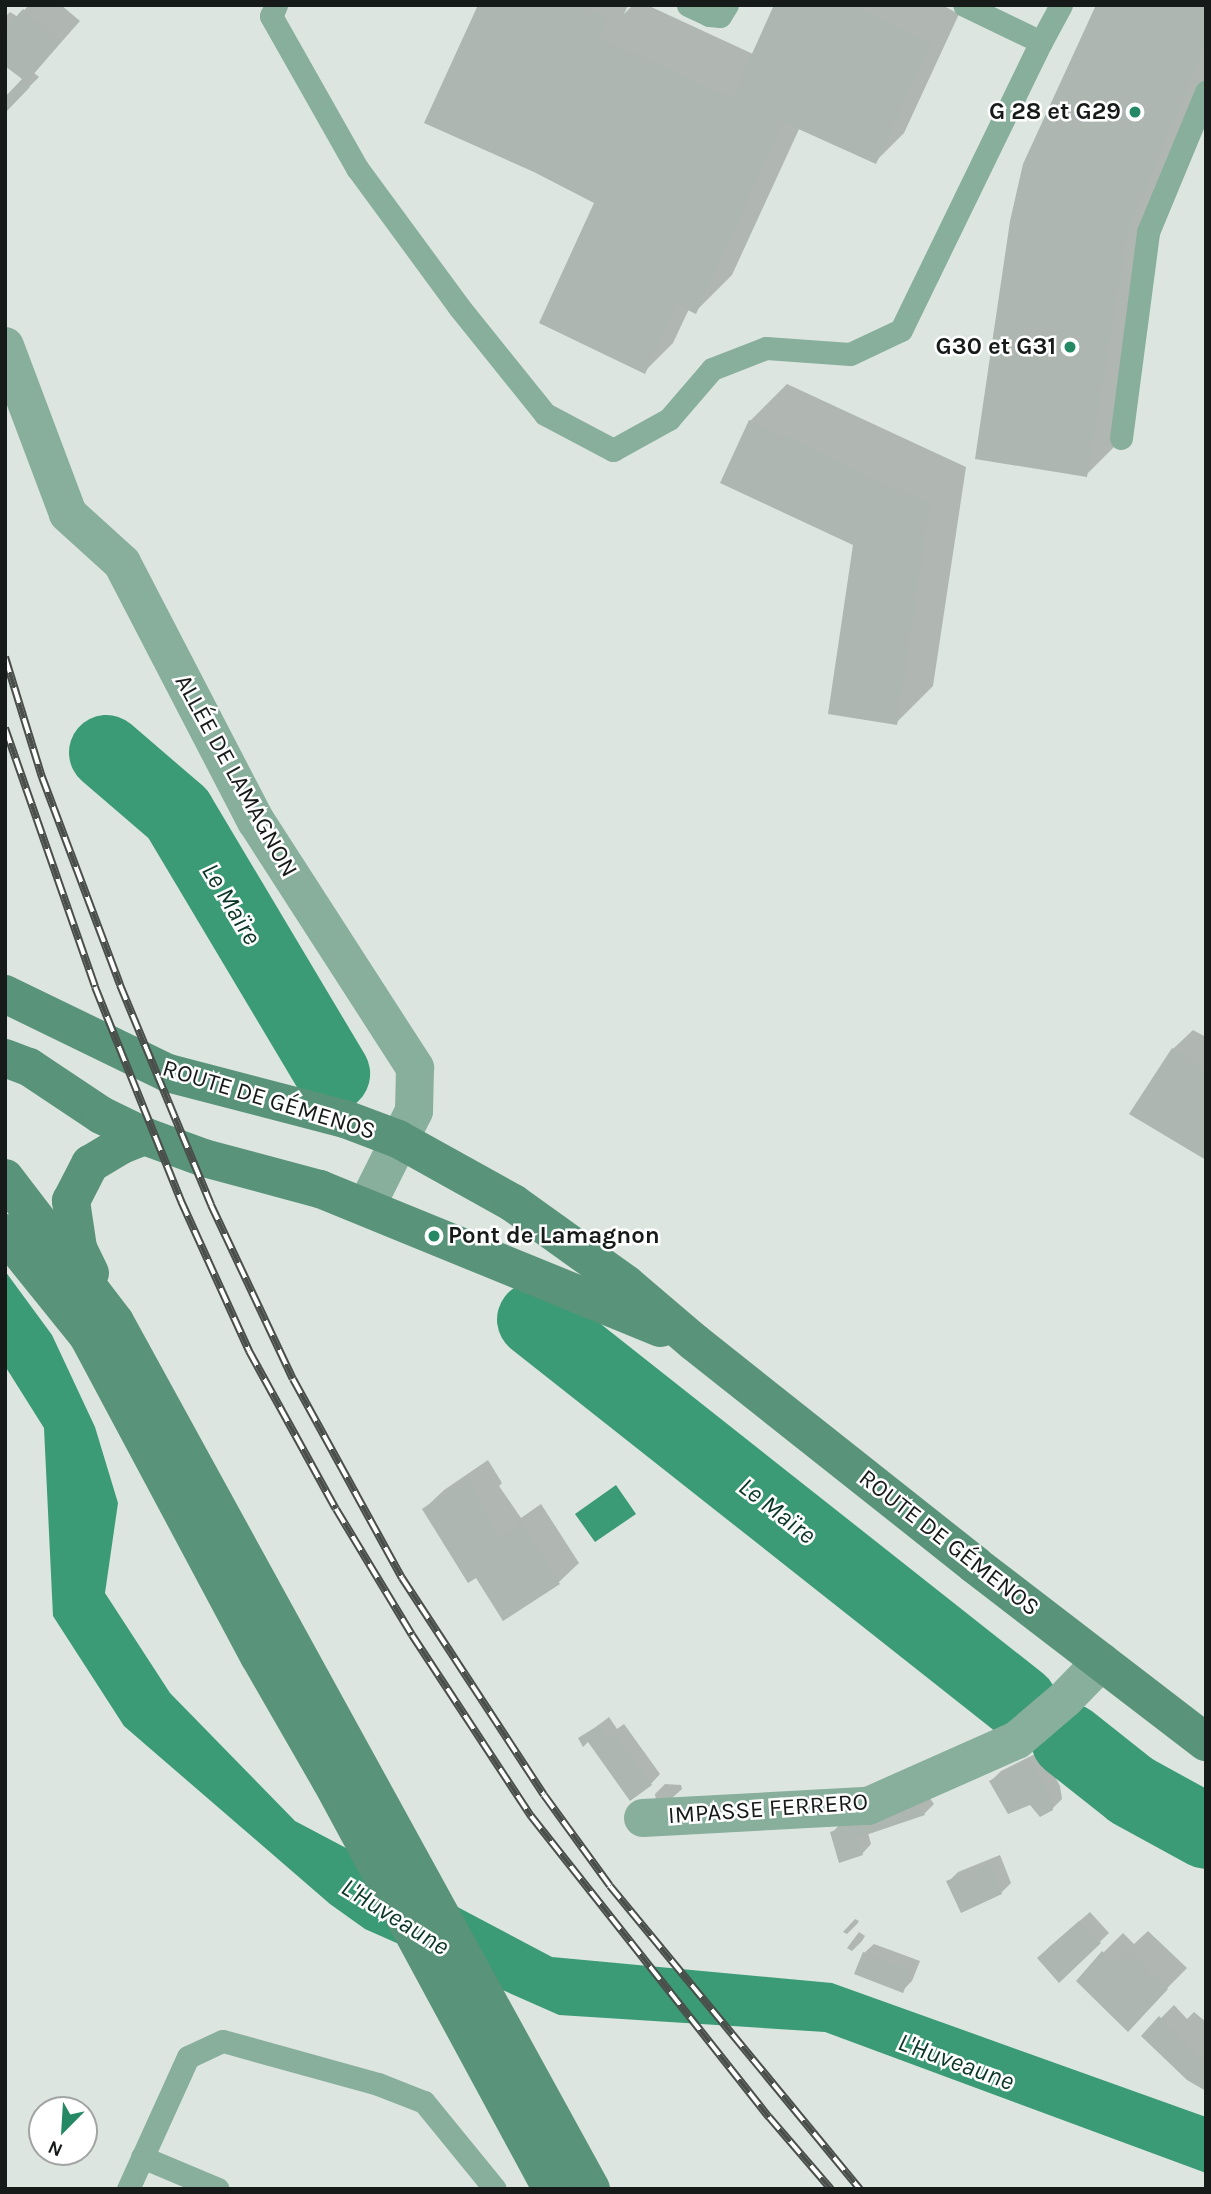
<!DOCTYPE html>
<html>
<head>
<meta charset="utf-8">
<style>
  body { margin:0 }
  #map { position:relative; width:1211px; height:2194px; overflow:hidden; background:#dce5e0; font-family:Karla,sans-serif }
  div>[style] { position:absolute }
  .water>* { inset:0; background:#3b9b76 }
  .shadow>* { inset:0; background:#0003 }
  .river>* { height:75px; margin:-37.5px; padding:0 37.5px; transform-origin:37.5px; border-radius:37.5px; background:#3b9b76 }
  .building>* { inset:0; background:#adb6b1 }
  .lane>* { height:23px; margin:-11.5px; padding:0 11.5px; transform-origin:11.5px; border-radius:11.5px; background:#88ae9c }
  .street>* { height:38px; margin:-19px; padding:0 19px; transform-origin:19px; border-radius:19px; background:#88ae9c }
  .secondary>* { height:38px; margin:-19px; padding:0 19px; transform-origin:19px; border-radius:19px; background:#599379 }
  .rail>* { height:8px; margin-top:-4px; transform-origin:0; background:repeating-linear-gradient(90deg,#fff 0 16px,#4a4f4c 0 32px); box-sizing:border-box; border-block:2px solid #4a4f4c }
  .dots>* { width:19px; height:19px; translate:-50% -50%; box-sizing:border-box; border:4px solid #fff; border-radius:50% }
  span { translate:-50% -50%; white-space:nowrap; text-align:center; line-height:1.15; -webkit-text-stroke:5px #fff; paint-order:stroke }
  .poi-label { font-size:24px; color:#161a18; font-weight:700 }
  .right { translate:-100% -50%; text-align:right }
  .left { translate:0 -50%; text-align:left }
  .street-label { font-size:24px; color:#161a18 }
  .water-label { font-size:26px; color:#0c3727; font-style:italic }
  .frame { position:absolute; inset:0; border:7px solid #161a18; pointer-events:none }
  .north { position:absolute; left:28px; top:2096px; width:70px; height:70px; box-sizing:border-box; background:#fff; border:2px solid #a2a3a3; border-radius:50%; rotate:204deg; font-size:19px; font-weight:700; line-height:28px; text-align:center; color:#161a18 }
  .north::after { content:''; display:block; margin:auto; width:24px; height:32px; background:#248964; clip-path:polygon(50% 0,100% 100%,50% 72%,0 100%) }
</style>
</head>
<body>
<div id="map">
  <div class="water">
    <i style="clip-path:polygon(5px 1271px,52px 1335px,95px 1427px,118px 1503px,105px 1593px,170px 1693px,295px 1821px,552px 1957px,832px 1983px,1206px 2117px,1206px 2173px,825px 2032px,559px 2015px,365px 1929px,330px 1904px,124px 1726px,53px 1616px,44px 1428px,5px 1366px)"></i>
    <i style="clip-path:polygon(616px 1485px,636px 1514px,595px 1542px,575px 1514px)"></i>
  </div>
  <div class="shadow">
    <i style="clip-path:polygon(29px 5px,61px 5px,80px 21px,34px 73px,39px 77px,5px 111px,24px 79px,5px 64px,5px 17px,10px 12px,18px 17px)"></i>
    <i style="clip-path:polygon(480px 5px,628px 5px,624px 14px,633px 5px,647px 5px,753px 54px,776px 5px,942px 5px,959px 14px,904px 133px,875px 162px,800px 127px,732px 275px,695px 312px,689px 309px,673px 343px,644px 372px,596px 202px)"></i>
    <i style="clip-path:polygon(1098px 5px,1206px 5px,1206px 93px,1164px 192px,1123px 438px,1086px 475px)"></i>
    <i style="clip-path:polygon(787px 384px,966px 467px,933px 686px,896px 723px,855px 544px,750px 421px)"></i>
    <i style="clip-path:polygon(1193px 1030px,1206px 1037px,1206px 1158px,1173px 1049px)"></i>
    <i style="clip-path:polygon(488px 1460px,502px 1483px,499px 1486px,521px 1518px,541px 1504px,579px 1563px,559px 1582px,503px 1619px,476px 1575px,424px 1509px,444px 1490px)"></i>
    <i style="clip-path:polygon(609px 1717px,617px 1729px,624px 1724px,660px 1774px,651px 1784px,589px 1740px,580px 1739px)"></i>
    <i style="clip-path:polygon(1041px 1751px,1060px 1786px,1062px 1799px,1052px 1809px,1031px 1803px,991px 1781px,1001px 1771px)"></i>
    <i style="clip-path:polygon(665px 1784px,681px 1785px,682px 1789px,672px 1798px,656px 1800px,655px 1794px)"></i>
    <i style="clip-path:polygon(926px 1793px,934px 1804px,924px 1814px,868px 1833px,871px 1844px,862px 1854px,832px 1833px,841px 1823px)"></i>
    <i style="clip-path:polygon(1000px 1855px,1011px 1883px,1001px 1893px,948px 1882px,958px 1872px)"></i>
    <i style="clip-path:polygon(1090px 1912px,1109px 1933px,1060px 1981px,1048px 1948px)"></i>
    <i style="clip-path:polygon(855px 1919px,859px 1921px,857px 1924px,847px 1934px,843px 1932px)"></i>
    <i style="clip-path:polygon(1148px 1931px,1187px 1968px,1127px 2029px,1103px 1953px,1123px 1933px,1134px 1944px)"></i>
    <i style="clip-path:polygon(859px 1932px,865px 1936px,862px 1941px,852px 1951px,847px 1948px)"></i>
    <i style="clip-path:polygon(874px 1944px,920px 1961px,912px 1981px,902px 1991px,864px 1953px)"></i>
    <i style="clip-path:polygon(1174px 2005px,1187px 2019px,1194px 2012px,1206px 2022px,1206px 2089px,1161px 2018px)"></i>
  </div>
  <div class="river">
    <i style="left:106px;top:752px;width:94px;rotate:40.7deg"></i>
    <i style="left:177px;top:813px;width:303px;rotate:59.2deg"></i>
    <i style="left:534px;top:1319px;width:619px;rotate:38.31deg"></i>
    <i style="left:1068px;top:1740px;width:80px;rotate:38.4deg"></i>
    <i style="left:1131px;top:1790px;width:85px;rotate:28.7deg"></i>
  </div>
  <div class="building">
    <i style="clip-path:polygon(478px 5px,577px 5px,607px 19px,599px 37px,732px 98px,774px 5px,801px 5px,811px 10px,813px 5px,854px 5px,931px 43px,876px 164px,783px 122px,696px 314px,677px 305px,645px 374px,539px 323px,594px 203px,534px 172px,424px 123px)"></i>
    <i style="clip-path:polygon(1096px 5px,1206px 5px,1206px 44px,1128px 230px,1087px 477px,975px 459px,1010px 221px,1023px 164px)"></i>
    <i style="clip-path:polygon(23px 9px,61px 42px,26px 83px,30px 87px,5px 113px,5px 97px,22px 79px,5px 66px,5px 29px)"></i>
    <i style="clip-path:polygon(749px 420px,930px 504px,897px 725px,828px 714px,853px 545px,720px 483px)"></i>
    <i style="clip-path:polygon(1172px 1048px,1206px 1069px,1206px 1160px,1129px 1114px)"></i>
    <i style="clip-path:polygon(467px 1479px,483px 1504px,480px 1506px,500px 1537px,521px 1522px,560px 1584px,503px 1621px,476px 1578px,468px 1583px,422px 1509px)"></i>
    <i style="clip-path:polygon(599px 1725px,607px 1737px,614px 1733px,652px 1785px,630px 1801px,588px 1742px,583px 1747px,578px 1738px)"></i>
    <i style="clip-path:polygon(1031px 1759px,1050px 1796px,1053px 1810px,1040px 1817px,1030px 1805px,1008px 1814px,989px 1781px)"></i>
    <i style="clip-path:polygon(916px 1801px,925px 1815px,857px 1838px,863px 1855px,839px 1863px,830px 1832px)"></i>
    <i style="clip-path:polygon(990px 1864px,1002px 1894px,961px 1913px,946px 1881px)"></i>
    <i style="clip-path:polygon(1079px 1921px,1101px 1943px,1059px 1983px,1037px 1958px)"></i>
    <i style="clip-path:polygon(1127px 1949px,1168px 1989px,1128px 2032px,1076px 1981px,1102px 1951px,1114px 1963px)"></i>
    <i style="clip-path:polygon(863px 1952px,912px 1971px,903px 1993px,854px 1974px)"></i>
    <i style="clip-path:polygon(1159px 2016px,1206px 2061px,1206px 2091px,1187px 2080px,1141px 2036px)"></i>
  </div>
  <div class="lane">
    <i style="left:276px;top:5px;width:12px;rotate:114deg"></i>
    <i style="left:271px;top:16px;width:175px;rotate:60.5deg"></i>
    <i style="left:357px;top:168px;width:172px;rotate:53.7deg"></i>
    <i style="left:459px;top:307px;width:137px;rotate:51.2deg"></i>
    <i style="left:545px;top:414px;width:77px;rotate:27.9deg"></i>
    <i style="left:613px;top:450px;width:64px;rotate:-29deg"></i>
    <i style="left:669px;top:419px;width:66px;rotate:-49.3deg"></i>
    <i style="left:712px;top:369px;width:58px;rotate:-21.3deg"></i>
    <i style="left:766px;top:348px;width:84px;rotate:4.1deg"></i>
    <i style="left:850px;top:354px;width:56px;rotate:-25.2deg"></i>
    <i style="left:901px;top:330px;width:320px;rotate:-64.1deg"></i>
    <i style="left:1041px;top:42px;width:85px;rotate:-154.3deg"></i>
    <i style="left:688px;top:5px;width:23px;rotate:25deg"></i>
    <i style="left:709px;top:15px;width:11px;rotate:5deg"></i>
    <i style="left:720px;top:16px;width:13px;rotate:-58deg"></i>
    <i style="left:1041px;top:42px;width:42px;rotate:-61.6deg"></i>
    <i style="left:1121px;top:438px;width:208px;rotate:-82.5deg"></i>
    <i style="left:1148px;top:232px;width:152px;rotate:-67.5deg"></i>
    <i style="left:142px;top:2157px;width:82px;rotate:22.8deg"></i>
    <i style="left:128px;top:2189px;width:145px;rotate:-65.6deg"></i>
    <i style="left:188px;top:2057px;width:38px;rotate:-25deg"></i>
    <i style="left:223px;top:2041px;width:161px;rotate:15.5deg"></i>
    <i style="left:378px;top:2084px;width:49px;rotate:21.4deg"></i>
    <i style="left:424px;top:2102px;width:112px;rotate:50.8deg"></i>
  </div>
  <div class="street">
    <i style="left:5px;top:346px;width:179px;rotate:69.4deg"></i>
    <i style="left:68px;top:514px;width:73px;rotate:42.2deg"></i>
    <i style="left:122px;top:563px;width:291px;rotate:62.6deg"></i>
    <i style="left:256px;top:821px;width:294px;rotate:57.2deg"></i>
    <i style="left:415px;top:1068px;width:43px;rotate:91.3deg"></i>
    <i style="left:414px;top:1111px;width:107px;rotate:116.6deg"></i>
    <i style="left:643px;top:1818px;width:225px;rotate:-3.1deg"></i>
    <i style="left:868px;top:1806px;width:163px;rotate:-23.9deg"></i>
    <i style="left:1017px;top:1740px;width:63px;rotate:-40.5deg"></i>
    <i style="left:1065px;top:1699px;width:52px;rotate:-45.8deg"></i>
  </div>
  <div class="secondary">
    <i style="left:5px;top:994px;width:181px;rotate:25.9deg"></i>
    <i style="left:168px;top:1073px;width:183px;rotate:14.6deg"></i>
    <i style="left:345px;top:1119px;width:57px;rotate:20.7deg"></i>
    <i style="left:398px;top:1139px;width:132px;rotate:29.1deg"></i>
    <i style="left:513px;top:1203px;width:139px;rotate:35.6deg"></i>
    <i style="left:626px;top:1284px;width:89px;rotate:40.5deg"></i>
    <i style="left:694px;top:1342px;width:359px;rotate:38.4deg"></i>
    <i style="left:975px;top:1565px;width:291px;rotate:37.5deg"></i>
    <i style="left:5px;top:1058px;width:26px;rotate:21deg"></i>
    <i style="left:29px;top:1067px;width:87px;rotate:33.7deg"></i>
    <i style="left:101px;top:1115px;width:48px;rotate:26deg"></i>
    <i style="left:144px;top:1136px;width:64px;rotate:20.1deg"></i>
    <i style="left:204px;top:1158px;width:120px;rotate:15deg"></i>
    <i style="left:320px;top:1189px;width:368px;rotate:22.2deg"></i>
    <i style="left:5px;top:1178px;width:181px;rotate:52.6deg"></i>
    <i style="left:115px;top:1322px;width:989px;rotate:61.23deg"></i>
    <i style="left:5px;top:1233px;width:132px;rotate:51.1deg"></i>
    <i style="left:88px;top:1336px;width:363px;rotate:61.9deg"></i>
    <i style="left:259px;top:1656px;width:144px;rotate:60.1deg"></i>
    <i style="left:331px;top:1781px;width:464px;rotate:61.6deg"></i>
    <i style="left:90px;top:1273px;width:28px;rotate:-116deg"></i>
    <i style="left:78px;top:1248px;width:48px;rotate:-98.5deg"></i>
    <i style="left:71px;top:1201px;width:42px;rotate:-62.8deg"></i>
    <i style="left:90px;top:1164px;width:37px;rotate:-31deg"></i>
    <i style="left:122px;top:1145px;width:24px;rotate:-22deg"></i>
  </div>
  <div class="rail">
    <i style="left:5px;top:657px;width:126px;rotate:72.9deg"></i>
    <i style="left:42px;top:777px;width:222px;rotate:69.4deg"></i>
    <i style="left:120px;top:985px;width:238px;rotate:67.5deg"></i>
    <i style="left:211px;top:1205px;width:192px;rotate:64.8deg"></i>
    <i style="left:293px;top:1379px;width:227px;rotate:61.3deg"></i>
    <i style="left:402px;top:1578px;width:259px;rotate:56.8deg"></i>
    <i style="left:544px;top:1795px;width:112px;rotate:54deg"></i>
    <i style="left:610px;top:1886px;width:393px;rotate:50.5deg"></i>
    <i style="left:5px;top:728px;width:274px;rotate:70.8deg"></i>
    <i style="left:95px;top:987px;width:231px;rotate:68.1deg"></i>
    <i style="left:181px;top:1201px;width:165px;rotate:65.6deg"></i>
    <i style="left:249px;top:1351px;width:180px;rotate:61.2deg"></i>
    <i style="left:336px;top:1509px;width:147px;rotate:58.9deg"></i>
    <i style="left:412px;top:1635px;width:217px;rotate:56.7deg"></i>
    <i style="left:531px;top:1816px;width:384px;rotate:51.7deg"></i>
    <i style="left:769px;top:2117px;width:95px;rotate:49.3deg"></i>
  </div>
  <div class="dots">
    <i style="left:1135px;top:112px;background:#248964"></i>
    <i style="left:1070px;top:347px;background:#248964"></i>
    <i style="left:434px;top:1236px;background:#248964"></i>
  </div>
  <div class="poi-label">
    <span class="right" style="left:1121px;top:112px">G 28 et G29</span>
    <span class="right" style="left:1056px;top:347px">G30 et G31</span>
    <span class="left" style="left:448px;top:1236px">Pont de Lamagnon</span>
  </div>
  <div class="street-label">
    <span style="left:236px;top:776px;rotate:61deg">ALLÉE DE LAMAGNON</span>
    <span style="left:269px;top:1100px;rotate:17deg">ROUTE DE GÉMENOS</span>
    <span style="left:949px;top:1543px;rotate:38deg">ROUTE DE GÉMENOS</span>
    <span style="left:768px;top:1809px;rotate:-4deg">IMPASSE FERRERO</span>
  </div>
  <div class="water-label">
    <span style="left:231px;top:904px;rotate:59deg">Le Maïre</span>
    <span style="left:777px;top:1511px;rotate:38deg">Le Maïre</span>
    <span style="left:395px;top:1917px;rotate:32deg">L'Huveaune</span>
    <span style="left:956px;top:2062px;rotate:20deg">L'Huveaune</span>
  </div>
  <div class="frame"></div>
  <div class="north">N</div>
</div>
</body>
</html>
